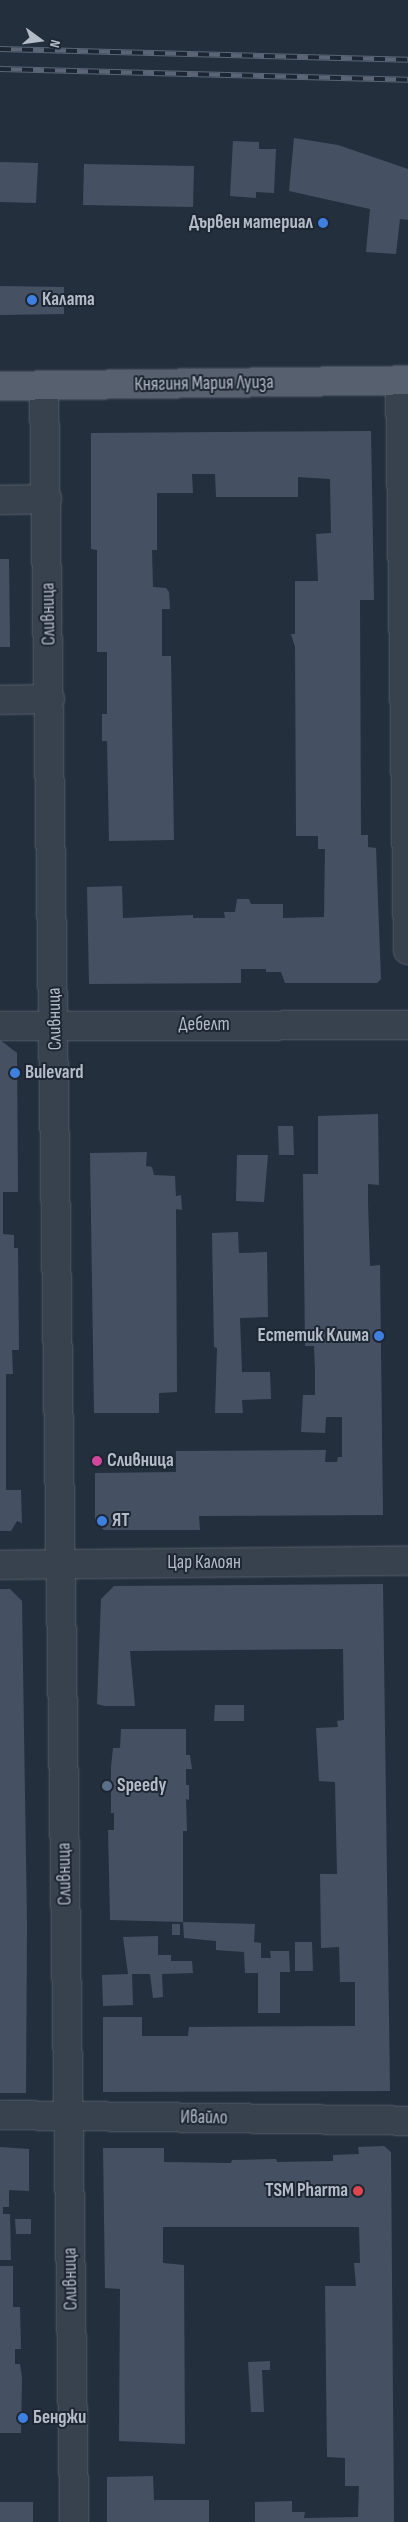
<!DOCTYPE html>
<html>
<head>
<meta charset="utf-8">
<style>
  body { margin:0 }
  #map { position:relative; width:408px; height:2522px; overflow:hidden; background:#242f3e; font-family:"Sofia Sans Condensed",sans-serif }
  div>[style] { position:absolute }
  .building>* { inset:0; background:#455162 }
  .roads { filter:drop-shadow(0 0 1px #565f6c) drop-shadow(0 0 1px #565f6c) }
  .minor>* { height:28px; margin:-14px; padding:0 14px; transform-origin:14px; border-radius:14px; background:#38414e }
  .major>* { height:28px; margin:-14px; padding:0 14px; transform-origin:14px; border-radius:14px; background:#56606e }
  .rail>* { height:5.5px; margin-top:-2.75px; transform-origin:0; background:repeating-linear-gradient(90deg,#1d2633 0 11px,#5a6575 0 22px); box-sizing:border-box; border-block:1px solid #5a6575 }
  .dots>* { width:14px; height:14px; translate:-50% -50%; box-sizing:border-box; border:2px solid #1d2633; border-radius:50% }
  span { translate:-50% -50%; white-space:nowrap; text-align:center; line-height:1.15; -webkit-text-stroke:4px #1d2633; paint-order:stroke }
  .poi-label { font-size:19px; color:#b4bcc9; font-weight:700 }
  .right { translate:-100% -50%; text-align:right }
  .left { translate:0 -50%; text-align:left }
  .street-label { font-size:19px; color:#b4bcc9 }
  .north { position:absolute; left:15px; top:15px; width:50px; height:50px; -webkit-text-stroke:4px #1d2633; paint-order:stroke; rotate:104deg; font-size:14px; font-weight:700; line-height:20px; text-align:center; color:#b4bcc9 }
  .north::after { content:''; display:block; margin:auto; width:18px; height:22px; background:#b4bcc9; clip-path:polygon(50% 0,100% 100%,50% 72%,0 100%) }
</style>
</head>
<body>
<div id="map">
  <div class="building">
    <i style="clip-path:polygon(294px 138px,338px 145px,408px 169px,408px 220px,400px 219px,396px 254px,366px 252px,370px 209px,289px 191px)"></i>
    <i style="clip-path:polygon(233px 141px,259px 142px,259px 149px,276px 149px,274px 193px,256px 192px,256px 198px,230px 196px)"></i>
    <i style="clip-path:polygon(0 162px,38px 163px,36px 203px,0 202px)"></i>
    <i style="clip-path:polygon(84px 164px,194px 166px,193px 207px,83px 205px)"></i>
    <i style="clip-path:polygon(0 286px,64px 287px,64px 314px,0 315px)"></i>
    <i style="clip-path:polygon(371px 431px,374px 600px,360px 600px,361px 835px,368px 835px,368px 847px,376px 848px,381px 979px,377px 983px,285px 983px,281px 972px,266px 972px,266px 969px,241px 969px,241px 983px,89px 984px,87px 887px,122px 886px,123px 918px,193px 915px,193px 918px,225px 918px,224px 912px,235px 912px,237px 899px,249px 899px,251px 904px,283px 904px,283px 918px,324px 917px,325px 849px,318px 849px,318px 836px,296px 836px,295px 647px,291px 634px,295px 634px,295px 581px,318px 581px,316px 534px,331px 533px,330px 479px,298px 477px,298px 497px,216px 497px,215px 474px,192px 474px,193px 493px,157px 493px,157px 550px,152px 550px,153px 587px,166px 588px,169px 592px,170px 609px,162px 609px,162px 656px,171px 656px,174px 840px,109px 841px,107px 741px,102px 741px,102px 714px,107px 714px,107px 652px,97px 652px,97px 550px,91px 549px,91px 433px)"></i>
    <i style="clip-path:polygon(0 559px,9px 559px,10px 647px,0 647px)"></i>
    <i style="clip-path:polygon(0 1040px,17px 1053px,18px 1192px,3px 1192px,3px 1234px,14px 1235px,14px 1248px,18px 1248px,19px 1350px,12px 1350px,13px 1374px,6px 1374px,6px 1490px,21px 1490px,22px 1523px,17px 1521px,11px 1531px,0 1531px)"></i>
    <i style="clip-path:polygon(378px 1114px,379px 1185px,368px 1184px,368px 1202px,370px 1266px,380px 1265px,383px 1515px,199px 1516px,200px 1530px,104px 1530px,95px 1522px,95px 1473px,176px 1472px,176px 1451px,326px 1450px,325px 1462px,337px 1462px,338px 1457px,342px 1457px,342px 1417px,326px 1417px,325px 1433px,301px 1432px,303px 1395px,315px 1395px,315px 1371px,314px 1346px,305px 1346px,303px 1174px,318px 1174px,318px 1116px)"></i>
    <i style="clip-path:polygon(278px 1126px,293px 1126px,294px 1155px,279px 1155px)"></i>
    <i style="clip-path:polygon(147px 1152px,146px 1166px,152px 1167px,154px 1175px,175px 1176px,176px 1196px,181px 1195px,182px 1210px,176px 1209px,177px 1392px,159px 1393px,159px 1413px,94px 1413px,90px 1153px)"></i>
    <i style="clip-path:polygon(237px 1155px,268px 1155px,264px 1202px,236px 1201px)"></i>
    <i style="clip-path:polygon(238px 1232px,239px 1253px,267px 1252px,268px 1317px,240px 1318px,242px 1372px,270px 1372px,271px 1399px,242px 1400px,243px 1413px,215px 1413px,217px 1348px,214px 1347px,212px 1233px)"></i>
    <i style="clip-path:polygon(383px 1584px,390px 2091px,103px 2092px,103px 2017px,142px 2017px,142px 2036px,188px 2036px,189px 2027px,355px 2026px,355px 1982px,340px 1982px,339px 1947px,321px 1948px,320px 1874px,337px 1874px,335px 1782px,319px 1781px,316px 1728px,338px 1727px,337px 1721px,344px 1720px,343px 1649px,130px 1651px,135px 1706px,105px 1706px,97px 1704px,101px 1599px,114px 1586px)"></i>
    <i style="clip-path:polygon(0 1589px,10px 1589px,22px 1601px,27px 1925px,26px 2093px,0 2093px)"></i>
    <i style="clip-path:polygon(215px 1705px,244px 1705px,244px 1721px,214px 1721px)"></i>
    <i style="clip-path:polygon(121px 1729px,186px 1729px,186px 1755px,190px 1755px,192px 1769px,186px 1769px,186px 1785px,189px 1785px,189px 1800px,186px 1799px,187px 1831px,183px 1831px,183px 1922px,110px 1920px,108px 1830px,114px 1830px,114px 1813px,111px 1813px,111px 1767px,113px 1748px,120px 1748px)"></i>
    <i style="clip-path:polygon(183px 1922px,255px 1924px,254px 1942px,261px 1943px,261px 1958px,271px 1958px,270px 1951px,289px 1951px,290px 1972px,280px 1972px,280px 2013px,258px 2013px,258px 1973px,245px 1973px,244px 1952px,216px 1950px,216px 1941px,184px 1938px)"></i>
    <i style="clip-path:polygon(172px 1924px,180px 1924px,180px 1935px,172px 1935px)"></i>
    <i style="clip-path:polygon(158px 1936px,158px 1955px,171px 1955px,171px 1961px,192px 1961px,193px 1973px,162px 1974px,163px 1997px,153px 1998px,150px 1974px,132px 1974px,133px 2005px,103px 2006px,102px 1975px,128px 1974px,123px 1937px)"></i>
    <i style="clip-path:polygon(295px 1942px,312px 1942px,313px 1971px,295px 1971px)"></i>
    <i style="clip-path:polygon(384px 2146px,391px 2152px,394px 2522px,255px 2522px,255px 2502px,292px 2501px,292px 2512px,305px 2512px,304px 2518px,358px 2517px,359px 2486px,345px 2486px,345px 2458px,327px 2457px,325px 2286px,356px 2286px,354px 2263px,360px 2263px,359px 2227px,163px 2227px,163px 2263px,184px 2265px,185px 2444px,119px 2441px,120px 2289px,105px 2288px,103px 2148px,164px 2148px,164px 2162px,231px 2163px,232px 2160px,276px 2159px,277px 2162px,333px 2161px,333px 2155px,359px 2154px,358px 2147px)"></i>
    <i style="clip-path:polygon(0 2147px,29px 2149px,29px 2191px,9px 2190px,9px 2207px,3px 2207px,3px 2214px,10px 2214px,11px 2260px,0 2260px)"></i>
    <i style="clip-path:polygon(15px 2219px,31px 2219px,31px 2234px,16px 2234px)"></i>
    <i style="clip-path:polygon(0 2266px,13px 2266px,13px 2307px,20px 2307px,21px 2349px,15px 2349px,15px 2364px,20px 2364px,22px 2378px,21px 2433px,0 2433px)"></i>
    <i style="clip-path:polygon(270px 2361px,270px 2370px,262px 2370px,264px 2412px,251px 2412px,248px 2362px)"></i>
    <i style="clip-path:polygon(153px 2476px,154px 2500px,209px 2500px,209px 2522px,107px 2522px,107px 2477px)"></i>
    <i style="clip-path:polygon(0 2502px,33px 2502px,33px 2522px,0 2522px)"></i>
  </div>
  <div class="roads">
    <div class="minor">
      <i style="left:400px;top:380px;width:570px;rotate:89.2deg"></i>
      <i style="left:44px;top:387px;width:2135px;rotate:89.19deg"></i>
      <i style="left:0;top:500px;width:47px;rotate:-1.2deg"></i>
      <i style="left:0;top:700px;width:50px;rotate:-1.1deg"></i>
      <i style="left:0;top:1026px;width:408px;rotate:-0.1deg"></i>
      <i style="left:0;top:1565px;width:408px;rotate:-0.6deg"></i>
      <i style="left:0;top:2115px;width:408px;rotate:0.8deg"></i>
    </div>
    <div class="major">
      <i style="left:0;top:386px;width:408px;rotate:-0.8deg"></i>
    </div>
  </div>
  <div class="rail">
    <i style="left:0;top:49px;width:408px;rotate:1.5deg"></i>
    <i style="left:0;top:69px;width:408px;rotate:1.5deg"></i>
  </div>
  <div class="dots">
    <i style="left:323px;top:223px;background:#3f7fe0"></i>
    <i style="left:32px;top:300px;background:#3f7fe0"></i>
    <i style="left:15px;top:1073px;background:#3f7fe0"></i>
    <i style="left:379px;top:1336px;background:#3f7fe0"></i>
    <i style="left:97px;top:1461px;background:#d1479c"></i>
    <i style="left:102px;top:1521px;background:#3f7fe0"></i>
    <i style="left:107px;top:1786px;background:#5c6f8a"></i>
    <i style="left:358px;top:2191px;background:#e0444e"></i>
    <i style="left:23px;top:2418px;background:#3f7fe0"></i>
  </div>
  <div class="poi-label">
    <span class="right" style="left:313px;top:223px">Дървен материал</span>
    <span class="left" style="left:42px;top:300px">Калата</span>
    <span class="left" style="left:25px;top:1073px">Bulevard</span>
    <span class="right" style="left:369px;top:1336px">Естетик Клима</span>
    <span class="left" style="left:107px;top:1461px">Сливница</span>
    <span class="left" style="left:112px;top:1521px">ЯТ</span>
    <span class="left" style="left:117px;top:1786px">Speedy</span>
    <span class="right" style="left:348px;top:2191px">TSM Pharma</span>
    <span class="left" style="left:33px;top:2418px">Бенджи</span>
  </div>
  <div class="street-label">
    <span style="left:204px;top:384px;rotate:-1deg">Княгиня Мария Луиза</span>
    <span style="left:49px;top:614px;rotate:-91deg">Сливница</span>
    <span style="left:55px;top:1019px;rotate:-91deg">Сливница</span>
    <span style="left:204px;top:1025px">Дебелт</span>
    <span style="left:204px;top:1563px">Цар Калоян</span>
    <span style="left:65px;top:1874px;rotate:-91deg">Сливница</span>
    <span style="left:204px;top:2118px;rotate:1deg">Ивайло</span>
    <span style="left:71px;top:2279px;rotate:-91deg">Сливница</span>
  </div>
  <div class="north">N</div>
</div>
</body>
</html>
